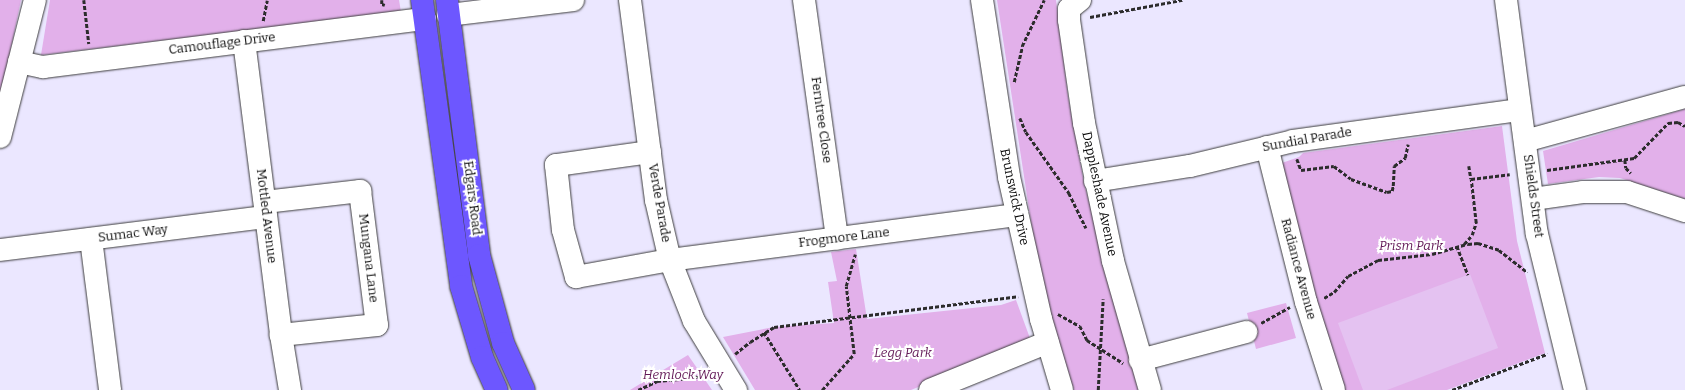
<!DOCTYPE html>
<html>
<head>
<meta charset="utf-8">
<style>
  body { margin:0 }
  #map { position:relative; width:1685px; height:390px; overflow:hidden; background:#ebe7ff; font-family:Bitter,serif }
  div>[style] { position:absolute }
  .green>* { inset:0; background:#e2b0ea }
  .pitch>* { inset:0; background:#e4c2f1 }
  .path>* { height:2.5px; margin-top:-1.25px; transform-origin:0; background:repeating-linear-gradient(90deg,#2c2c2c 0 4px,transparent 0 6px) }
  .roads { filter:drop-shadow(0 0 1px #3d3d3d) drop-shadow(0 0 1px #3d3d3d) }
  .minor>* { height:22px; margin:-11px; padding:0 11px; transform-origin:11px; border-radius:11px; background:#fff }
  .major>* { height:22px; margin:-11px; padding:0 11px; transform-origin:11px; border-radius:11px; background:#6d57ff }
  span { translate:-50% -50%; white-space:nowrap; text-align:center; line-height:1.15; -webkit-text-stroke:4px #fff; paint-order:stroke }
  .street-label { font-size:13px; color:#0a0a0a }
  .park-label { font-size:13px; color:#631957; font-style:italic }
</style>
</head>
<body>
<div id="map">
  <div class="green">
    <i style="clip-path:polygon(0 0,21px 0,0 101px)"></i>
    <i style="clip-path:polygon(50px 0,399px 0,401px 12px,41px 55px)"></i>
    <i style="clip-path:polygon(997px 0,1056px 0,1068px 96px,1084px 183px,1138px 390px,1074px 390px,1057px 339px,1035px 248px)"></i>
    <i style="clip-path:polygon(1685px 109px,1685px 199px,1620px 178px,1599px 177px,1548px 184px,1543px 151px)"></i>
    <i style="clip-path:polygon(1502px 126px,1517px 241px,1545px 353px,1447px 390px,1343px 390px,1330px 353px,1279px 164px,1299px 157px,1303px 153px)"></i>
    <i style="clip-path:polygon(856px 249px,867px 319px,1001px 305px,1016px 300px,1031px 341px,911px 390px,755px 390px,723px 337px,774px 327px,834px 323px,828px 282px,837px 281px,831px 252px)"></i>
    <i style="clip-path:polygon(1286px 303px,1296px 338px,1256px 349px,1247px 313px)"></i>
    <i style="clip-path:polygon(688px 355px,712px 390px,630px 390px)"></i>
  </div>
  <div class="pitch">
    <i style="clip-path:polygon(1470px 274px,1498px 348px,1387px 390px,1363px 390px,1338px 323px)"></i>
  </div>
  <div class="path">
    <i style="left:84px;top:0;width:44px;rotate:83.5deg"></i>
    <i style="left:382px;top:0;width:4px;rotate:90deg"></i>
    <i style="left:382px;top:4px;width:3px;rotate:18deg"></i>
    <i style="left:1090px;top:17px;width:94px;rotate:-10.5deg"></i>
    <i style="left:263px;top:21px;width:21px;rotate:-79deg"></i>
    <i style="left:1014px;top:82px;width:37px;rotate:-77deg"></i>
    <i style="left:1022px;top:46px;width:51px;rotate:-64.4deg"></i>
    <i style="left:1020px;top:118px;width:15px;rotate:67deg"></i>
    <i style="left:1026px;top:132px;width:75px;rotate:54.8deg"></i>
    <i style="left:1069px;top:193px;width:39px;rotate:64deg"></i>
    <i style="left:1297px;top:159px;width:12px;rotate:70deg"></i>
    <i style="left:1301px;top:170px;width:33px;rotate:-7deg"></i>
    <i style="left:1334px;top:166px;width:21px;rotate:37deg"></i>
    <i style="left:1351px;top:179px;width:38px;rotate:20deg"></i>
    <i style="left:1387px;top:192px;width:5px;rotate:-11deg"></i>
    <i style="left:1392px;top:191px;width:5px;rotate:-79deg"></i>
    <i style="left:1393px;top:186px;width:20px;rotate:-87deg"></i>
    <i style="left:1394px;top:166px;width:14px;rotate:-36deg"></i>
    <i style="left:1405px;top:158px;width:14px;rotate:-78deg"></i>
    <i style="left:1625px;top:160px;width:8px;rotate:83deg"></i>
    <i style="left:1626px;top:168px;width:7px;rotate:45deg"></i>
    <i style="left:1469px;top:166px;width:13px;rotate:81deg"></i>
    <i style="left:1547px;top:170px;width:88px;rotate:-7.9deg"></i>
    <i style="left:1634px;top:158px;width:49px;rotate:-45.8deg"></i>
    <i style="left:1668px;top:123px;width:10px;rotate:-6deg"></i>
    <i style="left:1678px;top:122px;width:8px;rotate:30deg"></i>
    <i style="left:1464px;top:244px;width:12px;rotate:-48deg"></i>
    <i style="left:1472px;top:235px;width:13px;rotate:-72deg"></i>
    <i style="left:1476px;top:223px;width:44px;rotate:-96.5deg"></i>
    <i style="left:1471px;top:179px;width:39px;rotate:-7deg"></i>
    <i style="left:1457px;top:246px;width:31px;rotate:69deg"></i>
    <i style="left:1324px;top:298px;width:12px;rotate:-31deg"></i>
    <i style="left:1334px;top:292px;width:21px;rotate:-49deg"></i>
    <i style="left:1348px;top:276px;width:34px;rotate:-28deg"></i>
    <i style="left:1378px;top:260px;width:54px;rotate:-6.3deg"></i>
    <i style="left:1432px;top:254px;width:37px;rotate:-16deg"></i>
    <i style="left:1468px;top:244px;width:10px;rotate:-6deg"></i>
    <i style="left:1478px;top:243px;width:22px;rotate:18deg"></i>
    <i style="left:1499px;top:250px;width:36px;rotate:38deg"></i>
    <i style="left:1058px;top:314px;width:25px;rotate:29deg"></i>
    <i style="left:1080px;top:326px;width:16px;rotate:63deg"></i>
    <i style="left:1087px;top:340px;width:43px;rotate:32.6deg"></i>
    <i style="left:1261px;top:323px;width:33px;rotate:-29deg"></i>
    <i style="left:764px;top:332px;width:68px;rotate:58.2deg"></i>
    <i style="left:735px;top:354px;width:19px;rotate:-39deg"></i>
    <i style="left:750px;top:342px;width:28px;rotate:-32deg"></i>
    <i style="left:774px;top:327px;width:246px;rotate:-7.2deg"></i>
    <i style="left:638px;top:390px;width:21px;rotate:-25deg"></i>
    <i style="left:657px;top:381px;width:37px;rotate:-5deg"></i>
    <i style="left:694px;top:378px;width:11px;rotate:-27deg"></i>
    <i style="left:822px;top:390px;width:48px;rotate:-48.4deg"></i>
    <i style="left:854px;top:354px;width:68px;rotate:-96.7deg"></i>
    <i style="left:846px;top:286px;width:33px;rotate:-74deg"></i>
    <i style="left:1098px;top:390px;width:91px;rotate:-86.9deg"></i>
    <i style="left:1452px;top:390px;width:102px;rotate:-20.8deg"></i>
  </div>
  <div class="roads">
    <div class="minor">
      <i style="left:630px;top:0;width:202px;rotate:82.6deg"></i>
      <i style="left:656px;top:200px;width:62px;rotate:76.9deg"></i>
      <i style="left:670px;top:260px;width:66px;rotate:68.5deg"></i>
      <i style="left:694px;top:321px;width:81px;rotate:58.7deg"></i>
      <i style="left:804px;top:0;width:241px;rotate:82.1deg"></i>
      <i style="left:982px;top:0;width:179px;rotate:81.3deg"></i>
      <i style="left:1009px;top:177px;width:146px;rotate:77.3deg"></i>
      <i style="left:1041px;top:319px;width:74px;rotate:73.5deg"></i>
      <i style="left:1080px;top:0;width:14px;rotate:141deg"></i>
      <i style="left:1069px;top:9px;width:11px;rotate:90deg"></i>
      <i style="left:1069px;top:20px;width:104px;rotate:81.7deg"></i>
      <i style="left:1084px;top:123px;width:141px;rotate:78.1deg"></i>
      <i style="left:1113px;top:261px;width:134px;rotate:74deg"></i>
      <i style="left:1506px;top:0;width:236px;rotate:82.5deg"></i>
      <i style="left:1537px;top:234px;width:161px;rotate:76.3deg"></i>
      <i style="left:448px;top:15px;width:126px;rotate:-6.8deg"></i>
      <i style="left:244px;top:41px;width:296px;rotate:82.8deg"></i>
      <i style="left:281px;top:335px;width:56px;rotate:80.7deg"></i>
      <i style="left:19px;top:62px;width:25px;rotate:12deg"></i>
      <i style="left:43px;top:67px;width:385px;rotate:-7.2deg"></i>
      <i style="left:0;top:137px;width:141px;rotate:-75.7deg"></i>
      <i style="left:1525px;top:141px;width:166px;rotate:-15.4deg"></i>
      <i style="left:1267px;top:147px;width:160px;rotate:75.9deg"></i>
      <i style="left:1306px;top:302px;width:92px;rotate:72.3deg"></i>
      <i style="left:650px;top:152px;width:95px;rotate:172.1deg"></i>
      <i style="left:556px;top:165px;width:65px;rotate:83.9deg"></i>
      <i style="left:563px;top:230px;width:49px;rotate:74.5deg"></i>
      <i style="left:576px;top:277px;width:96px;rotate:-10.3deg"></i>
      <i style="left:670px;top:260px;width:350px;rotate:-7.4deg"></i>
      <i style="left:1095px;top:181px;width:96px;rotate:-9deg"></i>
      <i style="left:1190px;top:166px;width:106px;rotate:-13.6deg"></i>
      <i style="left:1293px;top:141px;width:229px;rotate:-7.8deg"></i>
      <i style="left:1533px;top:199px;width:50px;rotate:-8deg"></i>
      <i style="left:1583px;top:192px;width:44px"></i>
      <i style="left:1627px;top:192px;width:61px;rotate:18.1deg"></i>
      <i style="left:265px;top:202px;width:96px;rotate:-6.6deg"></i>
      <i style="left:360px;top:191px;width:135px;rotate:82.8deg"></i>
      <i style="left:377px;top:325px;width:97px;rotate:174.1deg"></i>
      <i style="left:91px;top:239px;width:152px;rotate:82.8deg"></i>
      <i style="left:0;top:250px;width:268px;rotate:-7.1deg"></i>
      <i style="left:1140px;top:360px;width:110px;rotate:-14.8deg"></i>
      <i style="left:930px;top:390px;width:127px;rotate:-22.1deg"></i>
    </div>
    <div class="major">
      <i style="left:422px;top:0;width:289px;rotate:82.2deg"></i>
      <i style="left:461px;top:286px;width:74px;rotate:73.5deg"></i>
      <i style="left:482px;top:357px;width:36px;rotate:66deg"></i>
      <i style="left:447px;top:0;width:257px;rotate:82.8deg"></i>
      <i style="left:479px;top:255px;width:91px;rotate:74.7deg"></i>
      <i style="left:503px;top:343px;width:51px;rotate:65.9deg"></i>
    </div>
  </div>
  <div class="street-label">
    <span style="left:222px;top:44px;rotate:-7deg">Camouflage Drive</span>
    <span style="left:821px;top:120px;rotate:82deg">Ferntree Close</span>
    <span style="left:1307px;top:140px;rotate:-10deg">Sundial Parade</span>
    <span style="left:1099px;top:194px;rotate:78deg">Dappleshade Avenue</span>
    <span style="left:1533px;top:196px;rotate:82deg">Shields Street</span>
    <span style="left:1014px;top:197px;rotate:78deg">Brunswick Drive</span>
    <span style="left:472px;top:198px;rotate:83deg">Edgars Road</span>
    <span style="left:659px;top:203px;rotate:80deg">Verde Parade</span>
    <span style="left:266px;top:216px;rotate:83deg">Mottled Avenue</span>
    <span style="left:133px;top:234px;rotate:-7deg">Sumac Way</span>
    <span style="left:844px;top:238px;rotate:-7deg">Frogmore Lane</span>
    <span style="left:368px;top:258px;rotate:83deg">Mungana Lane</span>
    <span style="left:1298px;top:269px;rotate:75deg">Radiance Avenue</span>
  </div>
  <div class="park-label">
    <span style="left:1411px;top:246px">Prism Park</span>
    <span style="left:903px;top:353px">Legg Park</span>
    <span style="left:683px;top:375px">Hemlock Way</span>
  </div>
</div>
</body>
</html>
